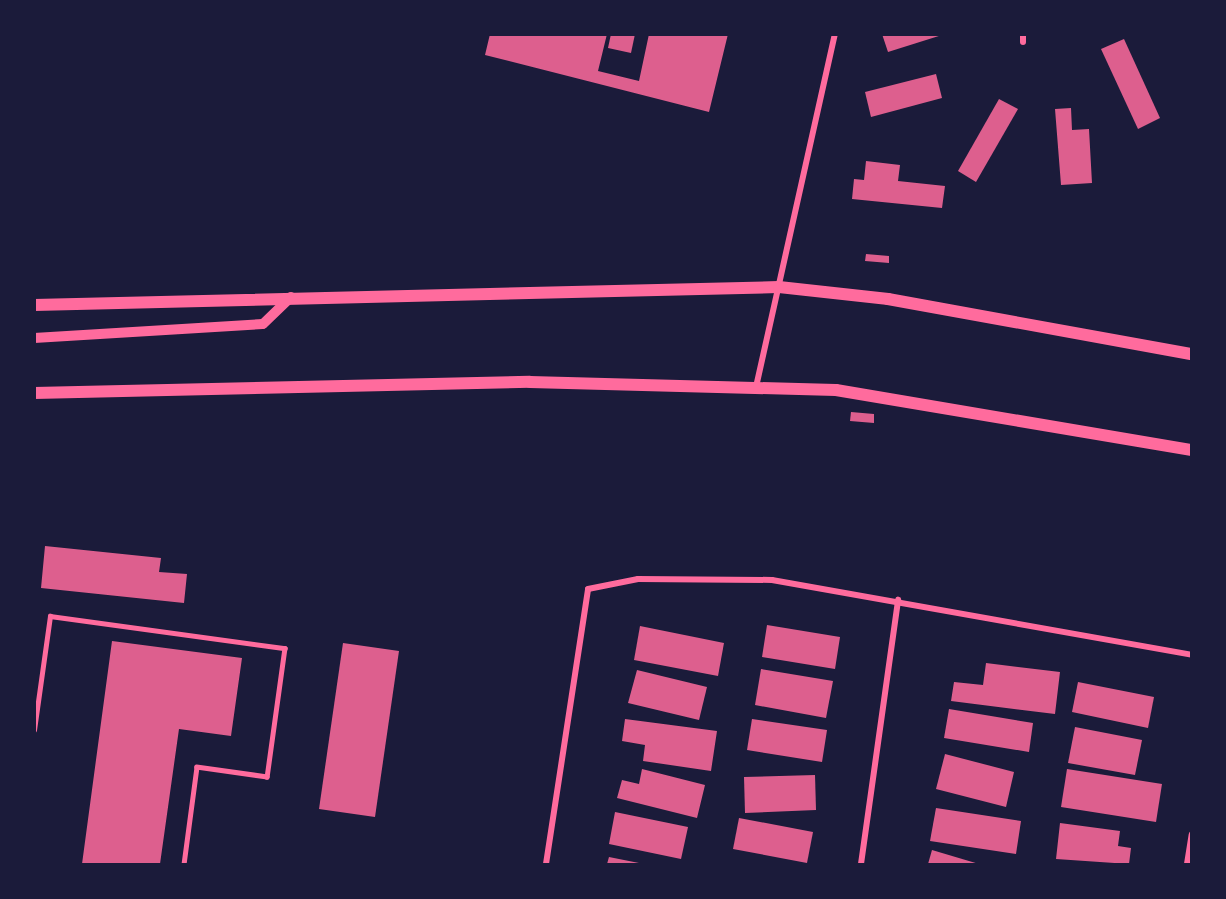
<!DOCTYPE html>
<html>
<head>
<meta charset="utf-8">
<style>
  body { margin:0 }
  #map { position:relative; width:1226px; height:899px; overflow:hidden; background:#1b1b3a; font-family:"Space Grotesk",sans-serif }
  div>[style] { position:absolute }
  .building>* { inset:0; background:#dd5f8e }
  .service>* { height:4.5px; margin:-2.25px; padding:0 2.25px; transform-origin:2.25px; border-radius:2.25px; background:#ff6b9d }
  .minor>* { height:6px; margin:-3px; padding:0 3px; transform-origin:3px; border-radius:3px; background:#ff6b9d }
  .tertiary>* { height:10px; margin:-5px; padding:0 5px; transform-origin:5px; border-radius:5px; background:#ff6b9d }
  .secondary>* { height:12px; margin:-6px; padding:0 6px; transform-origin:6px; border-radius:6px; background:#ff6b9d }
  span { translate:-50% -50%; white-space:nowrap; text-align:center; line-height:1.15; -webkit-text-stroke:6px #1b1b3a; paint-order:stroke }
  .frame { position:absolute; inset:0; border:36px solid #1b1b3a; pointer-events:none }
</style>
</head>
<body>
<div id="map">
  <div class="building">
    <i style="clip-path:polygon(490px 34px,607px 34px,598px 71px,639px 81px,649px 34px,728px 34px,709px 112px,485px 55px)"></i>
    <i style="clip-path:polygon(611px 34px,635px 34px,631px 53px,608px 48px)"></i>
    <i style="clip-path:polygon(882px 34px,942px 34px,942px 35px,888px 52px)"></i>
    <i style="clip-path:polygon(1124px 39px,1160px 118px,1138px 129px,1101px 49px)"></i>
    <i style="clip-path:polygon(936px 74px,942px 98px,871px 117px,865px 92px)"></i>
    <i style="clip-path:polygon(999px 99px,1018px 109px,976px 182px,958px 171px)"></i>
    <i style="clip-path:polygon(1071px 108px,1072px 130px,1089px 129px,1092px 183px,1061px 185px,1055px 109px)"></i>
    <i style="clip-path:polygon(866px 161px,900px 165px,898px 181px,945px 186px,942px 208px,852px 199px,854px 179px,864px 180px)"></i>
    <i style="clip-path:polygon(866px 254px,889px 256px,889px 263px,865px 261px)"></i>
    <i style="clip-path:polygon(851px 412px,874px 414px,874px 423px,850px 421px)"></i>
    <i style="clip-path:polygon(45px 546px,161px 558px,159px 572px,187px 574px,184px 603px,41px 588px)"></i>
    <i style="clip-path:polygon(767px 625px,840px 637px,835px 669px,762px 657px)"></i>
    <i style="clip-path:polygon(640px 626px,724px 643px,718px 676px,634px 660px)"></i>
    <i style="clip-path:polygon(112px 641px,242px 658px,231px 736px,179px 729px,160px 864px,82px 864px)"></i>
    <i style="clip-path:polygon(343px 643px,399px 651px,375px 817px,319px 809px)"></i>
    <i style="clip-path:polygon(986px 663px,1060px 672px,1055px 714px,951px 701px,954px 682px,983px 685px)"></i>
    <i style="clip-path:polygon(761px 669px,833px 681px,826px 718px,755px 705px)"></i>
    <i style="clip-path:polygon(637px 670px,707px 687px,699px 720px,628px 703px)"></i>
    <i style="clip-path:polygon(1078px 682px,1154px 697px,1148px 728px,1072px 712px)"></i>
    <i style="clip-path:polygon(949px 709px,1033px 723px,1029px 752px,944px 738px)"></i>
    <i style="clip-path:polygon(625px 719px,717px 731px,711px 771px,643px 761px,645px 745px,622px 741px)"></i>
    <i style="clip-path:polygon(752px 719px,827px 730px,822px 762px,747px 750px)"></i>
    <i style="clip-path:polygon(1075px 727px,1142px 740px,1135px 775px,1068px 763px)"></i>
    <i style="clip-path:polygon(945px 754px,1014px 772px,1006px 807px,936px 789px)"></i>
    <i style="clip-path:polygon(642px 769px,705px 785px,697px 818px,617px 798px,622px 780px,639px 784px)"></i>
    <i style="clip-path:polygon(1067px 769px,1162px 784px,1156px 822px,1061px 807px)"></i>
    <i style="clip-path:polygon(815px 775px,816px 810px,745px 813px,744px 777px)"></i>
    <i style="clip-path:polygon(936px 808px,1021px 821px,1016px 854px,930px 841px)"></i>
    <i style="clip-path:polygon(615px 812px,688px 827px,681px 859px,609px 844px)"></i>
    <i style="clip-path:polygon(739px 818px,813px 832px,807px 863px,733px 849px)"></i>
    <i style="clip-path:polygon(1060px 823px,1120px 831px,1118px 846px,1131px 848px,1129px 864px,1056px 859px)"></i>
    <i style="clip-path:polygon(932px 850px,979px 864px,928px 864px)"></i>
    <i style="clip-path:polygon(609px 857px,639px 863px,639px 864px,607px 864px)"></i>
  </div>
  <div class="service">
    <i style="left:34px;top:730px;width:115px;rotate:-82deg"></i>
    <i style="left:50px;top:616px;width:237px;rotate:7.8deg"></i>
    <i style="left:285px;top:648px;width:130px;rotate:97.9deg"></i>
    <i style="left:267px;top:777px;width:71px;rotate:-171.9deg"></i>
    <i style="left:197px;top:767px;width:98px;rotate:97.6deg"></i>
  </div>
  <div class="minor">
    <i style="left:1023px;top:34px;width:8px;rotate:90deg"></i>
    <i style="left:756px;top:387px;width:362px;rotate:-77.4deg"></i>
    <i style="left:546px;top:864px;width:278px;rotate:-81.3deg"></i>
    <i style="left:588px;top:589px;width:51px;rotate:-11.3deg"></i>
    <i style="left:638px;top:579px;width:134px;rotate:0.4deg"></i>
    <i style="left:772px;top:580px;width:427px;rotate:10.1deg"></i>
    <i style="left:861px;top:864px;width:267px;rotate:-82deg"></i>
    <i style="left:1187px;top:864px;width:30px;rotate:-81deg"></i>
  </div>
  <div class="tertiary">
    <i style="left:34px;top:338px;width:229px;rotate:-3.5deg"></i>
    <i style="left:263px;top:324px;width:39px;rotate:-44deg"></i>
  </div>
  <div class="secondary">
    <i style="left:34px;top:305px;width:745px;rotate:-1.38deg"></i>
    <i style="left:779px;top:287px;width:110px;rotate:6.3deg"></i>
    <i style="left:888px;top:299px;width:309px;rotate:10.3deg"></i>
    <i style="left:34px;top:393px;width:496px;rotate:-1.3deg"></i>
    <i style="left:530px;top:382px;width:306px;rotate:1.5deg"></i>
    <i style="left:836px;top:390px;width:361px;rotate:9.6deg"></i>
  </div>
  <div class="frame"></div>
</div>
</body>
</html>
